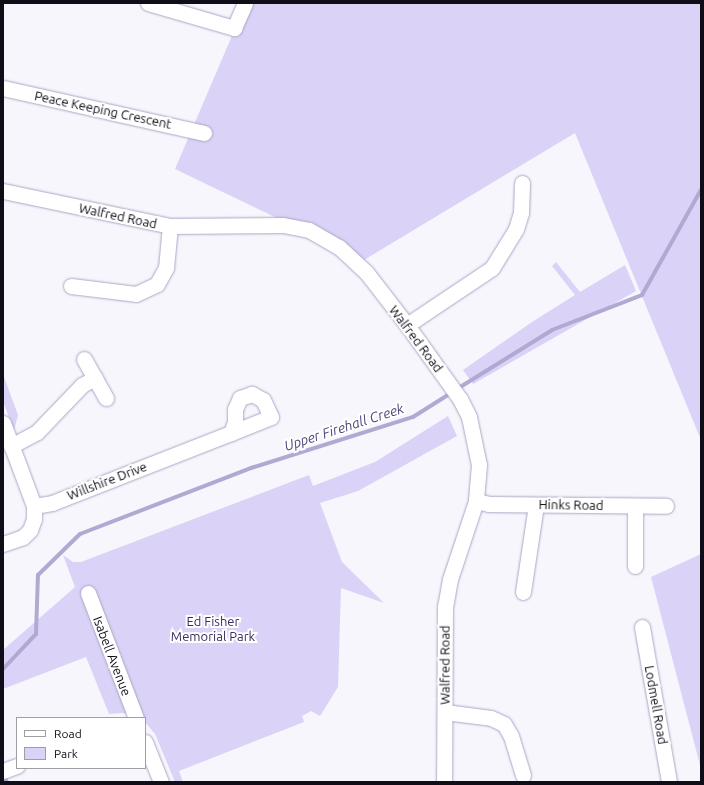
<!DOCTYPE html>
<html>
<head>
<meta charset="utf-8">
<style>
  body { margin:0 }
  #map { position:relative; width:704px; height:785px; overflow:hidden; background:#f7f6fd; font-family:Ubuntu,sans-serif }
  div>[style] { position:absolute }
  .green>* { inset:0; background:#dad2f7 }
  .stream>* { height:4px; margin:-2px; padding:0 2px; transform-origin:2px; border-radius:2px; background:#b1a9d2 }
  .roads { filter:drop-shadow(0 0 1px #aca6c3) drop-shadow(0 0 1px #aca6c3) }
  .minor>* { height:15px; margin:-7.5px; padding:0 7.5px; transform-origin:7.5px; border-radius:7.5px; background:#fff }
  span { translate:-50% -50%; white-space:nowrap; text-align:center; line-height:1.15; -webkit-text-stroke:4px #fff; paint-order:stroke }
  .street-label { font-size:13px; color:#0f0d17 }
  .park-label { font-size:13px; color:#3b2b60 }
  .water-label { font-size:14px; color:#53457c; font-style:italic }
  .frame { position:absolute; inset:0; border:4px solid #0f0d17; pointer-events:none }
  .legend { position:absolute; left:16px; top:717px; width:130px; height:52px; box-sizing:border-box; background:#fff; border:1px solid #9f9ea2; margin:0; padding:5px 7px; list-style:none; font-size:12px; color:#0f0d17 }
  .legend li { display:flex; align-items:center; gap:8px; height:20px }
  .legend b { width:20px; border:1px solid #9f9ea2 }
</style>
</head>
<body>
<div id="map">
  <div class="green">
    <i style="clip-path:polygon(246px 3px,701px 3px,701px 440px,575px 133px,364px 260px,175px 169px)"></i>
    <i style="clip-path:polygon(556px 262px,580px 292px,625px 265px,636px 291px,473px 384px,463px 370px,532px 322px,575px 295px,552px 266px)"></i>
    <i style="clip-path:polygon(3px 374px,18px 415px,14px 431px,3px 401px)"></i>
    <i style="clip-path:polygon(448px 416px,457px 436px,358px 491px,320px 503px,342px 562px,384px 603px,341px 588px,338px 687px,320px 716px,311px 711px,302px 716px,304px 722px,179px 771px,183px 782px,175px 782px,155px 734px,145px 722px,145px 718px,122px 713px,109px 714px,86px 657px,3px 689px,3px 650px,75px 587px,63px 555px,73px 562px,81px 562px,309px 475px,313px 486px,375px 462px)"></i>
    <i style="clip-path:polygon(701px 554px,701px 769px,651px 577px)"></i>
  </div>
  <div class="stream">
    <i style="left:457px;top:389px;width:112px;rotate:-31.8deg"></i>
    <i style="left:552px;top:330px;width:97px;rotate:-21.3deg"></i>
    <i style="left:642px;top:295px;width:120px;rotate:-60.7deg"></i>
    <i style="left:3px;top:669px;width:48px;rotate:-46.7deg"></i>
    <i style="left:36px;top:634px;width:59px;rotate:-88.1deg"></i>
    <i style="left:38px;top:575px;width:59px;rotate:-44.3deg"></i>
    <i style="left:80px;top:534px;width:183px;rotate:-21.1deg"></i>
    <i style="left:251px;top:468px;width:170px;rotate:-17.5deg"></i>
    <i style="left:413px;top:417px;width:45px;rotate:-32.3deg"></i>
    <i style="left:3px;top:775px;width:8px;rotate:60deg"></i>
  </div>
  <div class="roads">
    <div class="minor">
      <i style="left:148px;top:3px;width:90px;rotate:16.2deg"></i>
      <i style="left:234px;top:28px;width:27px;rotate:-66deg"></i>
      <i style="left:3px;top:88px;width:206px;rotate:12.6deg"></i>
      <i style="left:3px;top:191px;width:171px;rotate:11.8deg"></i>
      <i style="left:170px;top:226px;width:113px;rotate:-0.5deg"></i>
      <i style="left:283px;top:225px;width:26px;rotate:11deg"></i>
      <i style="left:309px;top:230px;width:34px;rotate:30deg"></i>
      <i style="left:339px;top:247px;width:37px;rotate:43deg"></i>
      <i style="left:366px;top:272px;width:67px;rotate:52.3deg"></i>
      <i style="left:407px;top:325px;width:91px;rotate:54.4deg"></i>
      <i style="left:460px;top:399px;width:20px;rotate:63deg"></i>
      <i style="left:469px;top:417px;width:49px;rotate:78.2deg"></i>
      <i style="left:479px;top:465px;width:36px;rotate:95deg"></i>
      <i style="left:476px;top:501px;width:82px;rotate:108.4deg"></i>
      <i style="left:450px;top:579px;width:27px;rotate:100deg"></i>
      <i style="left:445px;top:606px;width:176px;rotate:90.3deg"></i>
      <i style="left:71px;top:286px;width:65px;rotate:7deg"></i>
      <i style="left:136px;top:294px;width:23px;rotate:-25deg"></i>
      <i style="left:157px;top:284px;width:18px;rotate:-61deg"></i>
      <i style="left:166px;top:268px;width:42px;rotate:-84.6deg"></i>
      <i style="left:407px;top:325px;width:102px;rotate:-33.8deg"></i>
      <i style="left:492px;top:268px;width:46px;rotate:-58.4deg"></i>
      <i style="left:516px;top:229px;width:17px;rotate:-73deg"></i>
      <i style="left:521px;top:213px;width:30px;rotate:-88deg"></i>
      <i style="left:84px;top:359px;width:45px;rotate:60.6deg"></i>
      <i style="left:3px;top:423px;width:89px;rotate:69.5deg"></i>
      <i style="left:11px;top:446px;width:30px;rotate:-28deg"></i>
      <i style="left:37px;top:432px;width:65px;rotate:-46.2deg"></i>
      <i style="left:82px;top:385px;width:15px;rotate:-28deg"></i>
      <i style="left:476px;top:501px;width:13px;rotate:13deg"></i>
      <i style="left:489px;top:504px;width:177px;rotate:0.6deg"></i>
      <i style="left:3px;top:544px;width:21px;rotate:-19deg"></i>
      <i style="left:23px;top:537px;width:10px;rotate:-45deg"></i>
      <i style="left:30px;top:530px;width:12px;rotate:-70deg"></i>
      <i style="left:34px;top:519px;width:13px;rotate:-90deg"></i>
      <i style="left:34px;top:506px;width:18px;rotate:-9deg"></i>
      <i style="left:52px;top:503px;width:192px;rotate:-21.4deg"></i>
      <i style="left:231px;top:433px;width:43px;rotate:-21.8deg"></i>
      <i style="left:271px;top:417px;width:19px;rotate:-115deg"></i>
      <i style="left:263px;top:400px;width:13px;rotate:-151deg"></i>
      <i style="left:252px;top:394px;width:13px;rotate:162deg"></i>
      <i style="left:240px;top:398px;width:12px;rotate:114deg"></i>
      <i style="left:235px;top:409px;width:13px;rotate:90deg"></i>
      <i style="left:235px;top:422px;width:12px;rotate:110deg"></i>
      <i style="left:635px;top:566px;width:59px;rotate:-90deg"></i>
      <i style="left:523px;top:592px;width:88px;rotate:-81.5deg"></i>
      <i style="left:88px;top:593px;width:134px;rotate:69deg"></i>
      <i style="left:642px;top:627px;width:157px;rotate:80.1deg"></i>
      <i style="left:445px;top:712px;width:46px;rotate:7.4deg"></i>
      <i style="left:491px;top:718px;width:14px;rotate:25deg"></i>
      <i style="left:504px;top:724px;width:14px;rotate:60deg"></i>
      <i style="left:511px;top:736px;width:41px;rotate:72.9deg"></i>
      <i style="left:145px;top:742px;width:43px;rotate:68.2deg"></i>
      <i style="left:3px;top:771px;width:15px;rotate:-20deg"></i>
    </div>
  </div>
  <div class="street-label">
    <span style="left:103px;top:110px;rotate:12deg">Peace Keeping Crescent</span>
    <span style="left:118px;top:216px;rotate:12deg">Walfred Road</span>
    <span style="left:416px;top:339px;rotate:53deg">Walfred Road</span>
    <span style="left:107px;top:481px;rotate:-21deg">Willshire Drive</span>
    <span style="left:571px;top:505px;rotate:1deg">Hinks Road</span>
    <span style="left:112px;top:656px;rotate:69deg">Isabell Avenue</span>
    <span style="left:445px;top:665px;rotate:-90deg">Walfred Road</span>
    <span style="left:656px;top:705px;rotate:80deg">Lodmell Road</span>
  </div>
  <div class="park-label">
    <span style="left:213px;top:629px">Ed Fisher<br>Memorial Park</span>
  </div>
  <div class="water-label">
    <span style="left:344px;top:427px;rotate:-18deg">Upper Firehall Creek</span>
  </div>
  <div class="frame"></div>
  <ul class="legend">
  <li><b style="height:5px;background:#fff"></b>Road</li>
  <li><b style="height:11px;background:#dad2f7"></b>Park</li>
  </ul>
</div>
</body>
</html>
